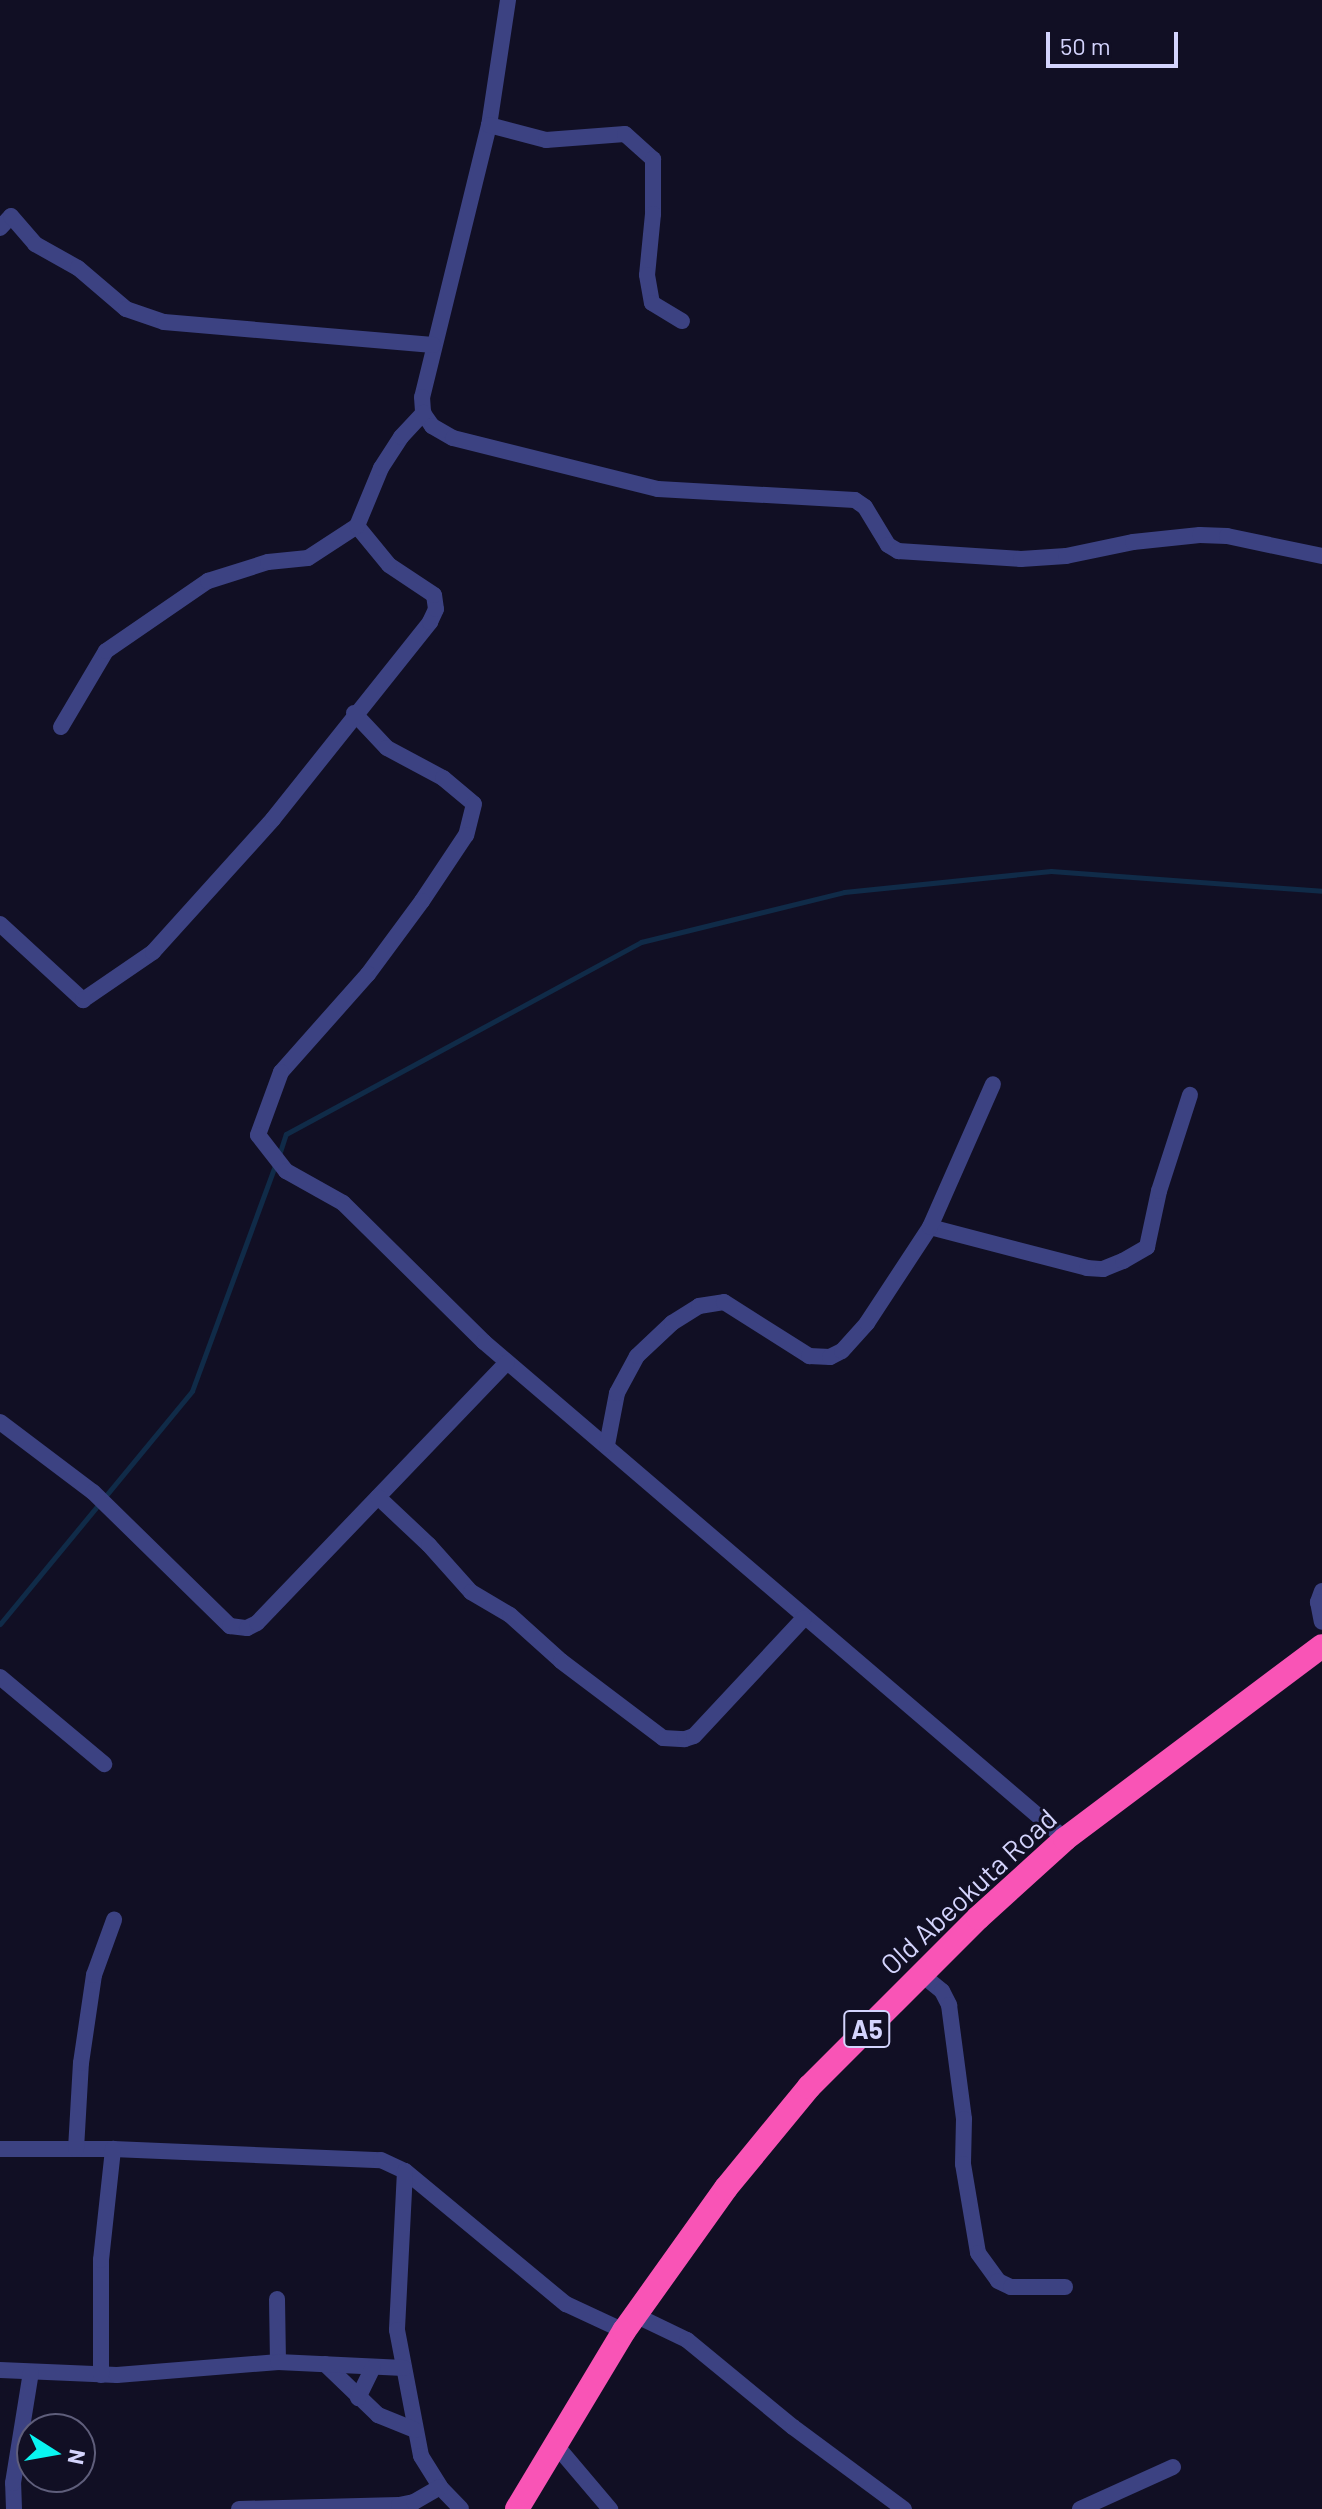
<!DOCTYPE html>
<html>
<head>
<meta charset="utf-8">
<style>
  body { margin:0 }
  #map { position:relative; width:1322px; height:2509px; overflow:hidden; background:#110f24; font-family:Barlow,sans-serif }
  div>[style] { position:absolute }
  .stream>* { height:5px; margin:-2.5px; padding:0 2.5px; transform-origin:2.5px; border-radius:2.5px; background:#102b48 }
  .street>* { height:16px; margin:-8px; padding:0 8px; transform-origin:8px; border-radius:8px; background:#3c4282 }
  .highway>* { height:24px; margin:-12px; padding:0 12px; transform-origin:12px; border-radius:12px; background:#f954b6 }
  span { translate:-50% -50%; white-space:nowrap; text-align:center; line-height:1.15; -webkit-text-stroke:6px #110f24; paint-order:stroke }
  .shield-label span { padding:2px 6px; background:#110f24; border:2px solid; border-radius:6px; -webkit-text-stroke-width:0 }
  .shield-label { font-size:26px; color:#d4d4fd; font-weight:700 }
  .street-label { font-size:28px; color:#d4d4fd }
  .north { position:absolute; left:16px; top:2413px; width:80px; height:80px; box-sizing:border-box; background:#110f24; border:2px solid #5f5e7b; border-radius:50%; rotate:101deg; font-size:22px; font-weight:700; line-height:32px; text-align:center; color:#d4d4fd }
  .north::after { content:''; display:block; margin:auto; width:28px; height:36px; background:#09f5f1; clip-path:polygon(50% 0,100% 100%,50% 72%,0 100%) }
  .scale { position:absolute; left:1046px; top:32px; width:132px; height:36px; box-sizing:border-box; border:4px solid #d4d4fd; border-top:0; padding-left:10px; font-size:24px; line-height:28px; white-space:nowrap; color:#d4d4fd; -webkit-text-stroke:6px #110f24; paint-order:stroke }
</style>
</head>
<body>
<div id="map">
  <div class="stream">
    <i style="left:279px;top:1155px;width:22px;rotate:-72deg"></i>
    <i style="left:286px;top:1134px;width:404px;rotate:-28.4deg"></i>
    <i style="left:641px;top:942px;width:209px;rotate:-13.8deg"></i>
    <i style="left:844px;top:892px;width:208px;rotate:-5.8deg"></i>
    <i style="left:1051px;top:871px;width:272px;rotate:4.2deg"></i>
    <i style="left:0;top:1624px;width:302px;rotate:-50.5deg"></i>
    <i style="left:192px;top:1391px;width:241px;rotate:-69.8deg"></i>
  </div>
  <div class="street">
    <i style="left:508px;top:0;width:126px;rotate:98.6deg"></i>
    <i style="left:489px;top:125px;width:280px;rotate:103.8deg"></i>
    <i style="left:422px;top:397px;width:16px;rotate:86deg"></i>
    <i style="left:423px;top:413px;width:16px;rotate:55deg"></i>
    <i style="left:432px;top:426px;width:24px;rotate:30deg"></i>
    <i style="left:453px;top:438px;width:211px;rotate:14deg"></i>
    <i style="left:658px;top:489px;width:197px;rotate:3.2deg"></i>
    <i style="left:855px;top:500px;width:12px;rotate:35deg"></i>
    <i style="left:865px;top:507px;width:44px;rotate:58.8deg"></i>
    <i style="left:888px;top:545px;width:12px;rotate:31deg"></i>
    <i style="left:898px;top:551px;width:123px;rotate:3.7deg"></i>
    <i style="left:1021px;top:559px;width:45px;rotate:-3.8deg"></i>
    <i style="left:1066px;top:556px;width:68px;rotate:-11.8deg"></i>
    <i style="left:1133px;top:542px;width:67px;rotate:-6deg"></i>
    <i style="left:1200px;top:535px;width:27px;rotate:2deg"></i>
    <i style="left:1227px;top:536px;width:97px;rotate:11.9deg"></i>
    <i style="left:489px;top:125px;width:59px;rotate:14.7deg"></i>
    <i style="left:546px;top:140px;width:79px;rotate:-4.3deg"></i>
    <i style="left:625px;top:134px;width:38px;rotate:42deg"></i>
    <i style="left:653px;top:159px;width:55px;rotate:90deg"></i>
    <i style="left:653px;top:214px;width:61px;rotate:95.6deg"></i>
    <i style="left:647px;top:275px;width:28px;rotate:80deg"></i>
    <i style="left:652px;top:303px;width:35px;rotate:31deg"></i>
    <i style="left:0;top:228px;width:16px;rotate:-47deg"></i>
    <i style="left:11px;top:216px;width:37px;rotate:49deg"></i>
    <i style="left:35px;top:244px;width:49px;rotate:29.2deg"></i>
    <i style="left:78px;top:268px;width:63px;rotate:40.5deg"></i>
    <i style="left:126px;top:309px;width:40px;rotate:18.9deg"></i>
    <i style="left:164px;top:322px;width:270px;rotate:4.9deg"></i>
    <i style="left:354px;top:713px;width:48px;rotate:46.7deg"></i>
    <i style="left:387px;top:748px;width:64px;rotate:28.2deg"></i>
    <i style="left:443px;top:778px;width:40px;rotate:40deg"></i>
    <i style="left:474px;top:804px;width:32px;rotate:104deg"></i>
    <i style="left:466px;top:835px;width:79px;rotate:123.7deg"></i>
    <i style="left:422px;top:901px;width:91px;rotate:126.5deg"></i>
    <i style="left:368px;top:974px;width:131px;rotate:131.6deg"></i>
    <i style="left:281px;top:1072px;width:67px;rotate:110.1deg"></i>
    <i style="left:258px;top:1135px;width:46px;rotate:52.1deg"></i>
    <i style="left:286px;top:1171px;width:65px;rotate:29.3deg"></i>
    <i style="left:343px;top:1203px;width:198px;rotate:44.6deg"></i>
    <i style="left:484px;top:1342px;width:765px;rotate:40.54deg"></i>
    <i style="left:61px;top:727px;width:88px;rotate:-59.4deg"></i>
    <i style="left:106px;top:651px;width:124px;rotate:-34.5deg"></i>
    <i style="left:208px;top:581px;width:63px;rotate:-17.6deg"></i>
    <i style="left:268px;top:562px;width:40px;rotate:-5.7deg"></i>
    <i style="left:308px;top:558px;width:59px;rotate:-33.1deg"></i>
    <i style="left:0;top:924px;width:113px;rotate:42.5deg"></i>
    <i style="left:83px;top:1000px;width:85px;rotate:-34.4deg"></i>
    <i style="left:153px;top:952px;width:179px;rotate:-47.9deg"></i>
    <i style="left:273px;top:819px;width:252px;rotate:-51.4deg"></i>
    <i style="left:430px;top:622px;width:14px;rotate:-65deg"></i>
    <i style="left:436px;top:609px;width:14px;rotate:-98deg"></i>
    <i style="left:434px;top:595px;width:54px;rotate:-146.3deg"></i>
    <i style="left:389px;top:565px;width:50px;rotate:-129.4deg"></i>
    <i style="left:357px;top:526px;width:63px;rotate:-67.5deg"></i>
    <i style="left:381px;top:468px;width:37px;rotate:-57deg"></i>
    <i style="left:401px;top:437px;width:33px;rotate:-47deg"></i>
    <i style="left:930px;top:1227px;width:162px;rotate:14.6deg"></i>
    <i style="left:1087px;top:1268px;width:16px;rotate:4deg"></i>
    <i style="left:1103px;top:1269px;width:22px;rotate:-22deg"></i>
    <i style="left:1123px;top:1261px;width:28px;rotate:-30deg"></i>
    <i style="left:1147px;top:1247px;width:57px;rotate:-77.9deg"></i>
    <i style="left:1159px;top:1191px;width:101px;rotate:-72.1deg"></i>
    <i style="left:0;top:1422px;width:116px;rotate:37deg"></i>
    <i style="left:93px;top:1492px;width:192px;rotate:44.4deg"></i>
    <i style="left:230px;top:1626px;width:17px;rotate:7deg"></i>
    <i style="left:247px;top:1628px;width:11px;rotate:-27deg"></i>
    <i style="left:257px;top:1623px;width:361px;rotate:-46.2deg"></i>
    <i style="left:607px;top:1445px;width:53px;rotate:-79.1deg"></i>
    <i style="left:617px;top:1393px;width:42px;rotate:-61.6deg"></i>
    <i style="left:637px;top:1356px;width:48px;rotate:-43.3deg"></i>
    <i style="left:672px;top:1323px;width:32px;rotate:-32deg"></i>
    <i style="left:699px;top:1306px;width:25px;rotate:-9deg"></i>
    <i style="left:724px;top:1302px;width:101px;rotate:32.4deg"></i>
    <i style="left:809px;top:1356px;width:21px;rotate:3deg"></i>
    <i style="left:830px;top:1357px;width:13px;rotate:-27deg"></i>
    <i style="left:842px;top:1351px;width:38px;rotate:-48deg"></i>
    <i style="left:867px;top:1323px;width:115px;rotate:-56.7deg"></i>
    <i style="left:930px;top:1227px;width:156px;rotate:-66.2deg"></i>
    <i style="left:378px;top:1497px;width:70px;rotate:43.3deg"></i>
    <i style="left:429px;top:1545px;width:63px;rotate:48.2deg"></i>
    <i style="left:471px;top:1592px;width:45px;rotate:30.5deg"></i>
    <i style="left:510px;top:1615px;width:69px;rotate:42deg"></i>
    <i style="left:561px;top:1661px;width:128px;rotate:37deg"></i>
    <i style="left:663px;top:1738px;width:22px;rotate:3deg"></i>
    <i style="left:685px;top:1739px;width:9px;rotate:-18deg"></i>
    <i style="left:694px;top:1736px;width:161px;rotate:-47deg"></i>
    <i style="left:1322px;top:1591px;width:12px;rotate:110deg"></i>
    <i style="left:1318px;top:1602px;width:20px;rotate:79deg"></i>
    <i style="left:0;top:1677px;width:136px;rotate:39.9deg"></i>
    <i style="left:921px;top:1974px;width:27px;rotate:39deg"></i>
    <i style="left:942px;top:1991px;width:16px;rotate:63deg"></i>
    <i style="left:949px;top:2005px;width:115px;rotate:82.5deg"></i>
    <i style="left:964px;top:2119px;width:45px;rotate:91.3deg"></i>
    <i style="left:963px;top:2164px;width:90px;rotate:80.4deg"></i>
    <i style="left:978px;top:2253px;width:34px;rotate:54deg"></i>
    <i style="left:998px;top:2281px;width:14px;rotate:25deg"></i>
    <i style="left:1011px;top:2287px;width:54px"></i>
    <i style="left:0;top:2149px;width:113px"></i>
    <i style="left:113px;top:2149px;width:268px;rotate:2.4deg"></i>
    <i style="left:381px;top:2160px;width:26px;rotate:25deg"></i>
    <i style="left:405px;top:2171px;width:209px;rotate:39.6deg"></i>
    <i style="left:566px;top:2304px;width:64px;rotate:25deg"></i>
    <i style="left:76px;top:2149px;width:86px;rotate:-86.7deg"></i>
    <i style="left:81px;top:2063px;width:89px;rotate:-81.6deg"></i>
    <i style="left:94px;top:1975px;width:59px;rotate:-70deg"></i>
    <i style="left:405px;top:2171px;width:159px;rotate:92.9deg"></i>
    <i style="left:397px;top:2330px;width:128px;rotate:79.2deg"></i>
    <i style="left:421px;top:2456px;width:36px;rotate:58deg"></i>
    <i style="left:440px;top:2487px;width:30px;rotate:46deg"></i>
    <i style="left:277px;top:2299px;width:63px;rotate:89.1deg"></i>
    <i style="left:635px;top:2315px;width:58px;rotate:25.7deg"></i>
    <i style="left:687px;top:2340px;width:137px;rotate:39.4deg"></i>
    <i style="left:793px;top:2427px;width:138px;rotate:36.5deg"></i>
    <i style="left:325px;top:2364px;width:74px;rotate:43.9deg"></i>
    <i style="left:378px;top:2415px;width:40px;rotate:22deg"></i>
    <i style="left:0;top:2370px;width:117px;rotate:2.4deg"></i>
    <i style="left:117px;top:2375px;width:162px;rotate:-4.6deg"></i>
    <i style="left:278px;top:2362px;width:126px;rotate:2.7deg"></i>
    <i style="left:101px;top:2375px;width:115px;rotate:-90deg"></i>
    <i style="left:101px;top:2260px;width:112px;rotate:-83.8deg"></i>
    <i style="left:358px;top:2398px;width:34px;rotate:-64deg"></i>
    <i style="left:554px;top:2443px;width:87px;rotate:49.7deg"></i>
    <i style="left:14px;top:2509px;width:26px;rotate:-92deg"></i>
    <i style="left:13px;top:2483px;width:112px;rotate:-80.8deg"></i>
    <i style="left:239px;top:2509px;width:160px;rotate:-1.4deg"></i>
    <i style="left:399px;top:2505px;width:15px;rotate:-11deg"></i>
    <i style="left:414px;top:2502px;width:30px;rotate:-30deg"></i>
    <i style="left:1080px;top:2509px;width:102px;rotate:-24.3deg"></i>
  </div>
  <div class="highway">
    <i style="left:517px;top:2509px;width:208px;rotate:-59deg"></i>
    <i style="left:624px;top:2331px;width:176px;rotate:-54.5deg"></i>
    <i style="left:726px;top:2188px;width:131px;rotate:-50.6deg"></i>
    <i style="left:809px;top:2087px;width:239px;rotate:-45deg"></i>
    <i style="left:978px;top:1918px;width:118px;rotate:-42.2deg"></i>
    <i style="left:1065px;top:1839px;width:321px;rotate:-36.9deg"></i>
  </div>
  <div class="shield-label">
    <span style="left:867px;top:2029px">A5</span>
  </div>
  <div class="street-label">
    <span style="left:968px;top:1891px;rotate:-43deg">Old Abeokuta Road</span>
  </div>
  <div class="north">N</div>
  <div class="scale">50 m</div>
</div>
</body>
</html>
